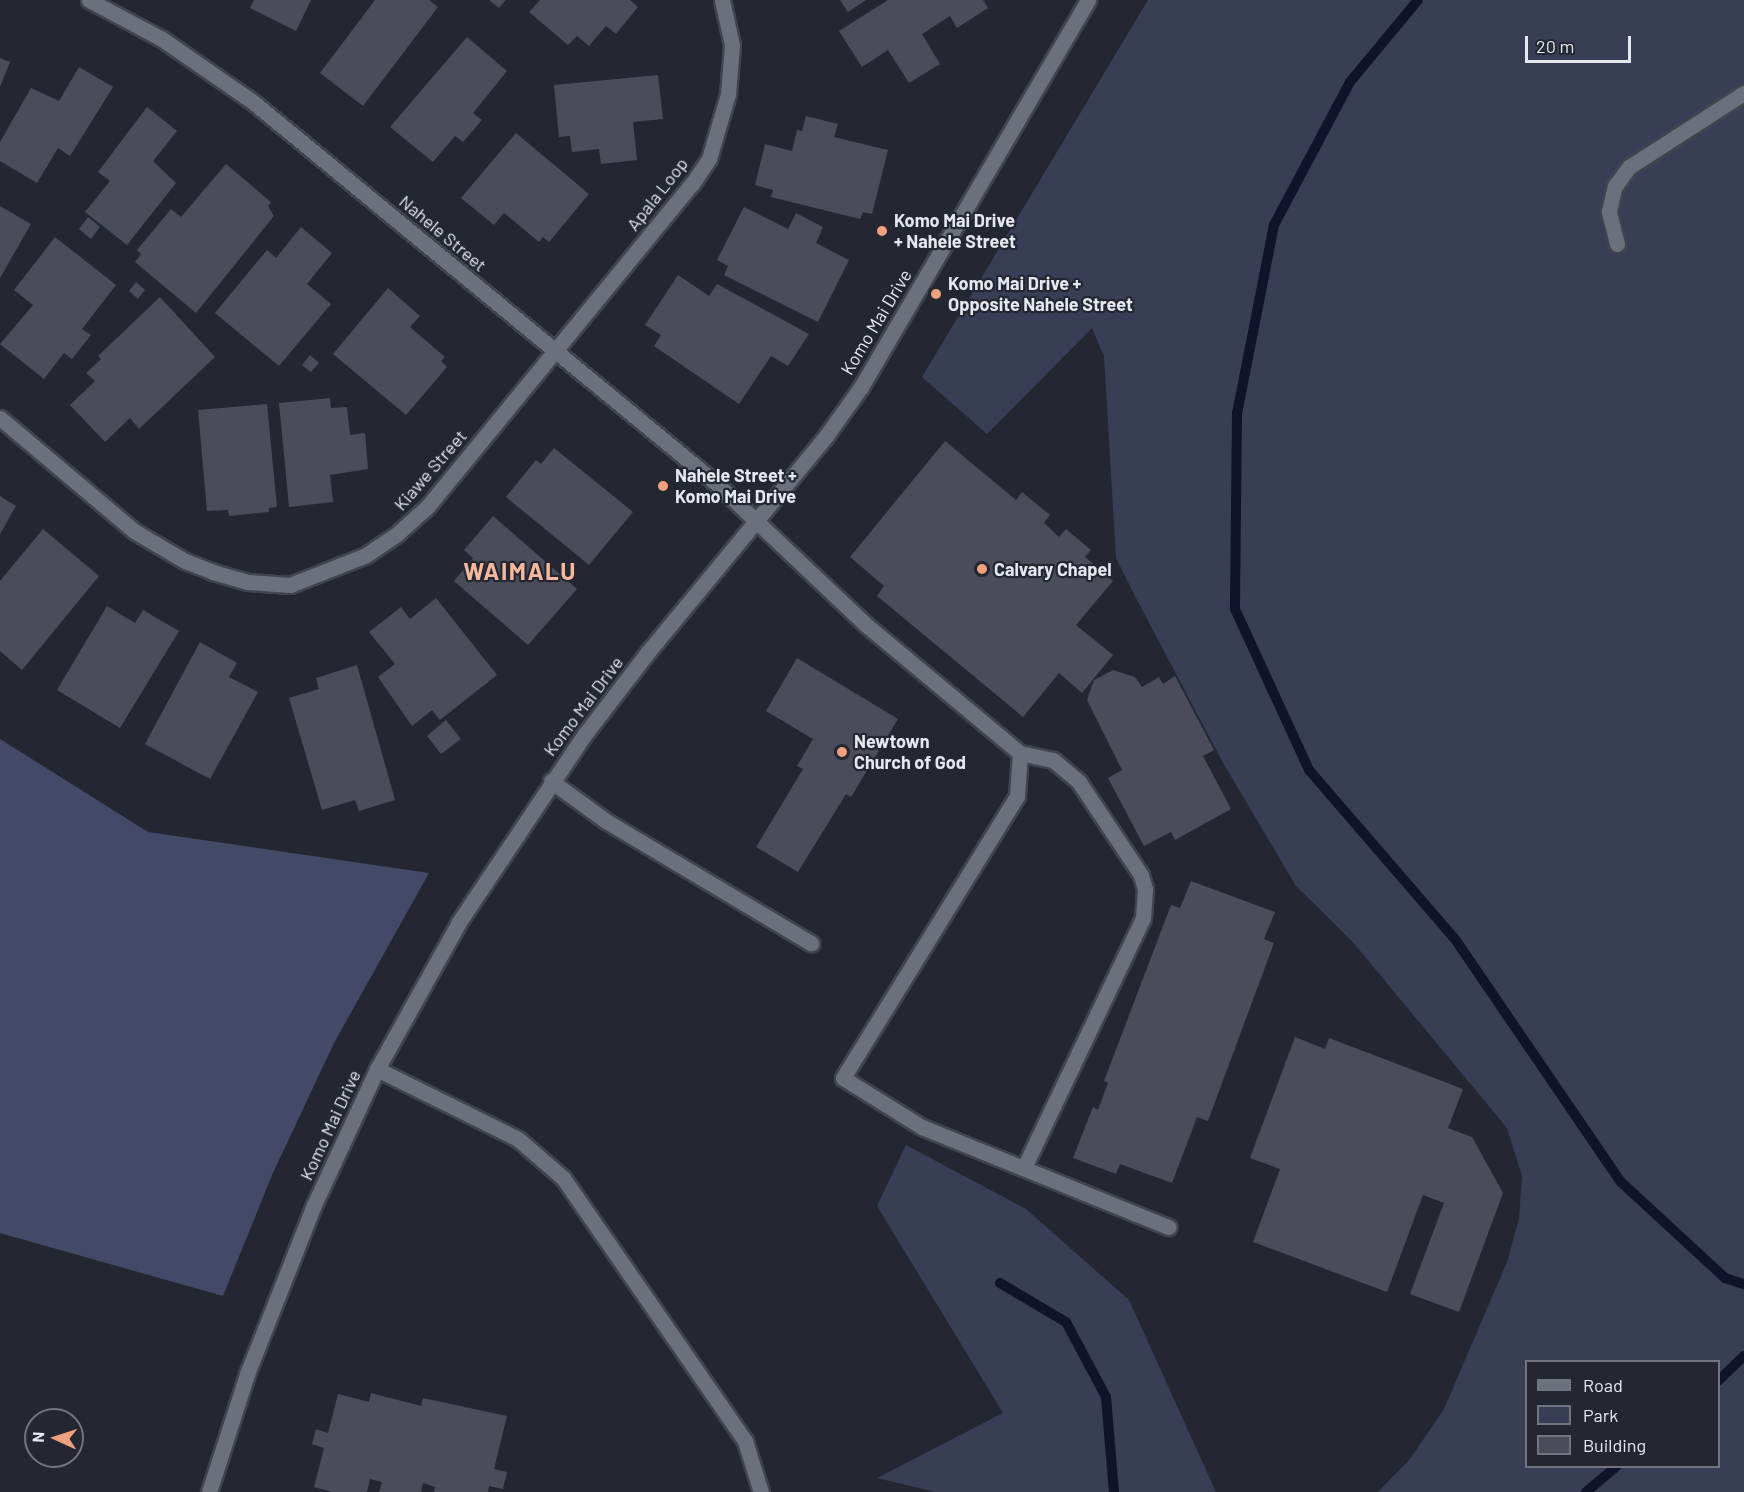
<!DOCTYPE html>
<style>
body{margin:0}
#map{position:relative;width:1744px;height:1492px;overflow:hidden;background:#242732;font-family:Barlow,sans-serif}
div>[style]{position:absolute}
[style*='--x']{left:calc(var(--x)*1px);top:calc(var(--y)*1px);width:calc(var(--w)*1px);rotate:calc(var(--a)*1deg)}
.green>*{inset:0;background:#383e56}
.forest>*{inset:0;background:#434a68}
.stream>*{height:10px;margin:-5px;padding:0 5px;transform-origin:5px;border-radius:5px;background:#0f132c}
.building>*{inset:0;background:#4a4d59}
.roads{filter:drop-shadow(2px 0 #42444d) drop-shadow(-2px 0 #42444d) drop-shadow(0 2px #42444d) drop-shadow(0 -2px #42444d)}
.minor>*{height:15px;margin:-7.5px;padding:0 7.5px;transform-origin:7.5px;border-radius:7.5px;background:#6c707c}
.dots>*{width:16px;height:16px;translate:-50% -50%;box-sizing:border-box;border:3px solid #242732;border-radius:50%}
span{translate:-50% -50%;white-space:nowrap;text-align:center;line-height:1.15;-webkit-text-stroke:4.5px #242732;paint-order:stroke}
.street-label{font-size:18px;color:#e6e8ef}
.poi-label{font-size:18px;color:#e6e8ef;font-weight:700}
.left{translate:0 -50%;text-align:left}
.district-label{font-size:24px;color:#f5b89e;font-weight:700;letter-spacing:1.5px}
.legend{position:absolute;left:1525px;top:1360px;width:195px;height:108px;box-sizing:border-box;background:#242732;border:2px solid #72747e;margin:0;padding:8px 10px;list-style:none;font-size:18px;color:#e6e8ef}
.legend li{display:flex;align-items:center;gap:12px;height:30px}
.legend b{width:30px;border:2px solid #72747e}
.north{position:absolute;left:24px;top:1408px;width:60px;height:60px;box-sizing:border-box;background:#242732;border:2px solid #72747e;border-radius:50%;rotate:273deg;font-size:16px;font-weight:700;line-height:24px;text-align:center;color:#e6e8ef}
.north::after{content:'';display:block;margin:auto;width:21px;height:27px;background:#f1a17d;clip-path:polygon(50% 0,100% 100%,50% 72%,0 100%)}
.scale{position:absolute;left:1525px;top:36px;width:106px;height:27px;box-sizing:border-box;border:3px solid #e6e8ef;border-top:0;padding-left:8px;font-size:18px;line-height:21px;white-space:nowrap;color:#e6e8ef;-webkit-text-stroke:4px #242732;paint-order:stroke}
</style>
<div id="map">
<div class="green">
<i style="clip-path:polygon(evenodd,1148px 0,1744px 0,1744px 1492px,1378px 1492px,1410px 1459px,1444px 1409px,1507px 1262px,1519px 1219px,1522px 1176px,1507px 1128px,1352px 941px,1296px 886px,1222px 761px,1136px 598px,1116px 558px,1104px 356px,1092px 328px,987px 434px,922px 377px,1148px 0,1526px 1362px,1718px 1362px,1718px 1466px,1526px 1466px,1526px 1362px)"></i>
<i style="clip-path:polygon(906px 1145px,1026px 1209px,1129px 1300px,1216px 1492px,935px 1492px,877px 1478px,1003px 1413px,877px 1206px)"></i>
</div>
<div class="forest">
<i style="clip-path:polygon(0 739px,148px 832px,429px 873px,334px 1043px,272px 1175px,223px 1296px,0 1233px)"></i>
</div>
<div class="stream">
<i style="--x:1418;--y:0;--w:107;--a:129.7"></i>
<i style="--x:1350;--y:82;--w:162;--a:118"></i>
<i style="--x:1274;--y:225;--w:192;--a:101.1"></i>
<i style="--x:1237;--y:413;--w:196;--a:90.6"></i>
<i style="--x:1235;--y:609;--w:177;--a:65.3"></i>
<i style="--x:1309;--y:770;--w:223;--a:49.2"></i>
<i style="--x:1455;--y:939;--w:294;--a:55.7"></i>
<i style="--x:1621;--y:1182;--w:142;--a:42.7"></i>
<i style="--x:1725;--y:1278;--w:20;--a:18"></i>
<i style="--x:1000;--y:1283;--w:77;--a:30.6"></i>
<i style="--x:1066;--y:1322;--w:85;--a:61.9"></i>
<i style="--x:1106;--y:1397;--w:95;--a:85.2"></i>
<i style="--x:1718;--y:1381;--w:36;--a:-44"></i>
<i style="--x:1586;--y:1492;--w:40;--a:-40"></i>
</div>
<div class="building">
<i style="clip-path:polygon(254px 0,311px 0,296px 31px,250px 8px)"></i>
<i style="clip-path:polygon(375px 0,429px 0,438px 7px,363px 106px,320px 73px)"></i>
<i style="clip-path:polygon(489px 0,506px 0,499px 8px)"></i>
<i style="clip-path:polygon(540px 0,630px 0,638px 7px,616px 34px,606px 26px,589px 46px,577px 36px,568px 45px,529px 12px)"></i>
<i style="clip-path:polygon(840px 0,866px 0,848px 12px)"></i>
<i style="clip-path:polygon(888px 0,983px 0,988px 8px,957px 28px,950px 16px,922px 34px,940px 64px,909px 83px,888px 50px,862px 67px,839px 31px)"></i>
<i style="clip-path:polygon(467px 37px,507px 71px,473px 113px,482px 120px,463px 142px,455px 136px,433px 162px,390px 127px)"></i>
<i style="clip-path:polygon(0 58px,10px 62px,0 87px)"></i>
<i style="clip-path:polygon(79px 67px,113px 87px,70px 156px,58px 148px,37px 183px,0 161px,0 142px,31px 88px,59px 101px)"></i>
<i style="clip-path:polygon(658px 75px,663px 119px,633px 122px,637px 160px,601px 164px,599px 149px,572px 152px,570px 136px,559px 137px,554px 85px)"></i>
<i style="clip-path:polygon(147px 107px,177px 131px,153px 161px,176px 183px,127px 245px,85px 212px,110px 181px,98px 172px)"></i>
<i style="clip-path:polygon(806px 116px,838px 124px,834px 137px,888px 150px,872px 214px,863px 212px,860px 219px,771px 197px,773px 190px,755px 185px,765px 144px,792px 151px,797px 130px,802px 131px)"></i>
<i style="clip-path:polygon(516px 133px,589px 194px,549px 242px,543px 237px,539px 242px,504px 213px,494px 225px,461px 198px)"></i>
<i style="clip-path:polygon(226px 164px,271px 202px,268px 206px,274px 216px,196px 313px,135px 262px,141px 254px,137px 250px,171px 209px,181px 217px)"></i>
<i style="clip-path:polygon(0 206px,31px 224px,0 278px)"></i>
<i style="clip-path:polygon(744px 207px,788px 229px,796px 213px,823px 227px,816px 243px,849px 260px,818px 322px,724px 275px,728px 266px,717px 260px)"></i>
<i style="clip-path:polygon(88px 217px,100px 227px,91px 239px,79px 229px)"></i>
<i style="clip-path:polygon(301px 227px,332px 253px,307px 284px,331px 304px,279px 366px,215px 313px,267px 250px,276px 258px)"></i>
<i style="clip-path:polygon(55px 237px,116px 285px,82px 329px,91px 335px,72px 359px,64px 353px,44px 379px,0 344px,33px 305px,14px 290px)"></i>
<i style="clip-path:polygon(678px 275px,709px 296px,717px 284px,809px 334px,788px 366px,771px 356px,739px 404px,654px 346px,661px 335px,645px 325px)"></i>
<i style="clip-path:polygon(136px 282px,145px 290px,138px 299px,129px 291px)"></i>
<i style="clip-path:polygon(388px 288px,420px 316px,410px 327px,445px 357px,441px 361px,447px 367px,406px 415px,333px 354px)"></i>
<i style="clip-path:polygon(160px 297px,215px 357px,139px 429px,130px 418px,105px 442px,70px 405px,95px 381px,86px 373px,101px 359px,98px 356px)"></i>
<i style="clip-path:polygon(310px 355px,319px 363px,311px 372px,302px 365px)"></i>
<i style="clip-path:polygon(330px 398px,331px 408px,347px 407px,350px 435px,365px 433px,368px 469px,330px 475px,333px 502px,289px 507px,279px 403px)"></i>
<i style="clip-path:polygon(267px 404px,277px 507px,269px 508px,269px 512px,229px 516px,228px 510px,207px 511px,198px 410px)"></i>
<i style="clip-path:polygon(945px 441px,1016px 500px,1022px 492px,1050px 515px,1044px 523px,1059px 537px,1066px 529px,1091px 550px,1085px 557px,1113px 581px,1076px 625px,1113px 655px,1082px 693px,1059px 673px,1023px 717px,877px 596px,884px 586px,850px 557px)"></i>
<i style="clip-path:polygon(554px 448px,633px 512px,589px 565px,506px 497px,536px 460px,541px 464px)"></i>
<i style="clip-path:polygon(0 496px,16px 506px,0 534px)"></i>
<i style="clip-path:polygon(493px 516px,577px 589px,528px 645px,454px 581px,473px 558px,464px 550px)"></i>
<i style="clip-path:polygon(43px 529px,99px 576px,22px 670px,0 651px,0 581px)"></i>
<i style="clip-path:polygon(436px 598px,497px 675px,440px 720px,432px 710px,412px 726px,378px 677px,395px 664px,369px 632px,401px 607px,410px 619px)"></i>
<i style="clip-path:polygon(107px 606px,135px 623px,143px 610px,179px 631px,120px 728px,57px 690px)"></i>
<i style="clip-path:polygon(200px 642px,237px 663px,229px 677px,258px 692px,210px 779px,145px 744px)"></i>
<i style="clip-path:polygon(797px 658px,898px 719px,851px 797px,846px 794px,798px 872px,756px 847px,803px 769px,797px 766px,813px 739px,766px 711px)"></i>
<i style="clip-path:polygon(357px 665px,395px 800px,359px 811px,355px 800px,322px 810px,289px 698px,319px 689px,316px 678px)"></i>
<i style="clip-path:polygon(1113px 670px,1135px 677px,1142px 687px,1159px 677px,1163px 684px,1175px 676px,1214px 750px,1203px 756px,1231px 809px,1175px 840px,1171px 832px,1144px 846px,1108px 778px,1122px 770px,1087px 700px,1094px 680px)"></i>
<i style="clip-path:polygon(446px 720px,461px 739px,441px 754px,427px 736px)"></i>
<i style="clip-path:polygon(1191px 881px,1275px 912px,1264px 939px,1274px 943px,1208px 1121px,1197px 1117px,1172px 1183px,1120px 1164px,1116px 1174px,1073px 1158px,1093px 1107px,1098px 1110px,1108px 1083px,1104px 1081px,1171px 905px,1180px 908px)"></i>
<i style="clip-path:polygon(1295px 1037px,1325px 1049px,1329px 1038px,1463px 1089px,1448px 1128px,1472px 1137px,1503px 1193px,1459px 1312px,1410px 1294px,1444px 1203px,1423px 1195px,1387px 1292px,1253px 1242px,1280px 1169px,1250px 1158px)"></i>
<i style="clip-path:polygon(371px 1393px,421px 1406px,423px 1398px,507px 1416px,494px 1469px,507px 1472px,503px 1489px,489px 1486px,488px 1492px,434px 1492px,435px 1487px,423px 1483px,421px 1492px,379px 1492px,382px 1482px,370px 1479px,367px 1492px,332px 1492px,314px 1487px,324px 1448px,312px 1444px,316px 1429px,328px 1433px,338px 1394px,369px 1402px)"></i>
</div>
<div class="roads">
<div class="minor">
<i style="--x:89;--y:0;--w:83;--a:28.1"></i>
<i style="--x:162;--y:39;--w:111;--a:34.7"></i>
<i style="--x:253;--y:102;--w:601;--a:39.46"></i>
<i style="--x:717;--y:484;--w:204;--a:43.4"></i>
<i style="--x:865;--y:624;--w:202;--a:39.8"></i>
<i style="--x:1020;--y:753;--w:34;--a:12"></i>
<i style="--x:1053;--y:760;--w:34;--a:40"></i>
<i style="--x:1079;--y:782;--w:112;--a:56.3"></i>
<i style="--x:1141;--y:875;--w:15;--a:74"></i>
<i style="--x:1145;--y:889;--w:29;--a:94"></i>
<i style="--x:1143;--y:918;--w:277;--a:115.5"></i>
<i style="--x:1617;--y:244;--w:34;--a:-104"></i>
<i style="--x:1609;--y:211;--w:26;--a:-77"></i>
<i style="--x:1615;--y:186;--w:24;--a:-54"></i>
<i style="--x:1629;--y:167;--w:137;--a:-32.8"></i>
<i style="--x:0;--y:418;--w:175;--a:40.1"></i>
<i style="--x:134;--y:531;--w:59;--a:30.5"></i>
<i style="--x:185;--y:561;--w:30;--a:21"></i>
<i style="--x:213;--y:572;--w:36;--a:16"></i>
<i style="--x:248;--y:582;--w:42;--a:4.1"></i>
<i style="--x:290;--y:585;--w:82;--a:-21.5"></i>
<i style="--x:366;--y:555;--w:37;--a:-34"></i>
<i style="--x:397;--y:534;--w:42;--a:-42.1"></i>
<i style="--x:428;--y:506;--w:416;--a:-50.7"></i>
<i style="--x:692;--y:184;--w:30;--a:-56"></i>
<i style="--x:709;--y:159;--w:68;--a:-73.7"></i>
<i style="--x:728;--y:94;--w:49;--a:-85.3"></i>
<i style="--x:732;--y:45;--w:46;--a:-102.5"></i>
<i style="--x:1020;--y:753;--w:43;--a:94"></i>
<i style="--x:1017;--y:796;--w:331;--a:121.7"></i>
<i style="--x:843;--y:1078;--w:93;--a:31.8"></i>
<i style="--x:922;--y:1127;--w:266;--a:22.1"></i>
<i style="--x:551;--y:781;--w:68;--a:36"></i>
<i style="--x:606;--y:821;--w:239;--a:30.8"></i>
<i style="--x:377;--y:1069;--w:157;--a:26.4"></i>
<i style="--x:518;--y:1139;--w:60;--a:40.9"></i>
<i style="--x:563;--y:1178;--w:320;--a:55.3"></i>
<i style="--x:745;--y:1441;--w:53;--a:72.6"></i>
<i style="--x:209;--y:1492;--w:124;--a:-72.1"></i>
<i style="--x:247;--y:1374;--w:180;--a:-68.4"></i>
<i style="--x:313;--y:1207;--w:152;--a:-65.1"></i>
<i style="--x:377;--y:1069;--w:168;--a:-60.8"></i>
<i style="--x:459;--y:922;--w:226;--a:-56.2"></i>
<i style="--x:585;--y:734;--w:103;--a:-52.5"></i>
<i style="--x:648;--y:652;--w:280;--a:-50.5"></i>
<i style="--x:826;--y:436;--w:60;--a:-54.5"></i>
<i style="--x:861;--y:387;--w:449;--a:-59.6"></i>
</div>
</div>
<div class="dots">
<i style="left:882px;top:231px;background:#f1a17d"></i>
<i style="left:936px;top:294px;background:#f1a17d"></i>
<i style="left:663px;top:486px;background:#f1a17d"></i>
<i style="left:982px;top:569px;background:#f1a17d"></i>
<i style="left:842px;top:752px;background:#f1a17d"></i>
</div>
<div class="street-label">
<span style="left:657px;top:194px;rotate:-52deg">Apala Loop</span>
<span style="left:443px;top:233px;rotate:40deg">Nahele Street</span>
<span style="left:876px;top:322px;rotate:-59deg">Komo Mai Drive</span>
<span style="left:430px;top:470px;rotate:-49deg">Kiawe Street</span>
<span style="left:583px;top:706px;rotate:-53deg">Komo Mai Drive</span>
<span style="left:330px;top:1125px;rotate:-65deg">Komo Mai Drive</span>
</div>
<div class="poi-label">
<span class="left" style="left:894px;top:231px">Komo Mai Drive<br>+ Nahele Street</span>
<span class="left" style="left:948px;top:294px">Komo Mai Drive +<br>Opposite Nahele Street</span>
<span class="left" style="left:675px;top:486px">Nahele Street +<br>Komo Mai Drive</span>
<span class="left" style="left:994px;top:569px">Calvary Chapel</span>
<span class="left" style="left:854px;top:752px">Newtown<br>Church of God</span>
</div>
<div class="district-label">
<span style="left:520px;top:571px">WAIMALU</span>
</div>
<ul class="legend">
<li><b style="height:8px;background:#6c707c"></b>Road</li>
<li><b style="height:16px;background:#383e56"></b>Park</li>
<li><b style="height:16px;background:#4a4d59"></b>Building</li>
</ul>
<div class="north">N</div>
<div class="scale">20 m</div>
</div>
